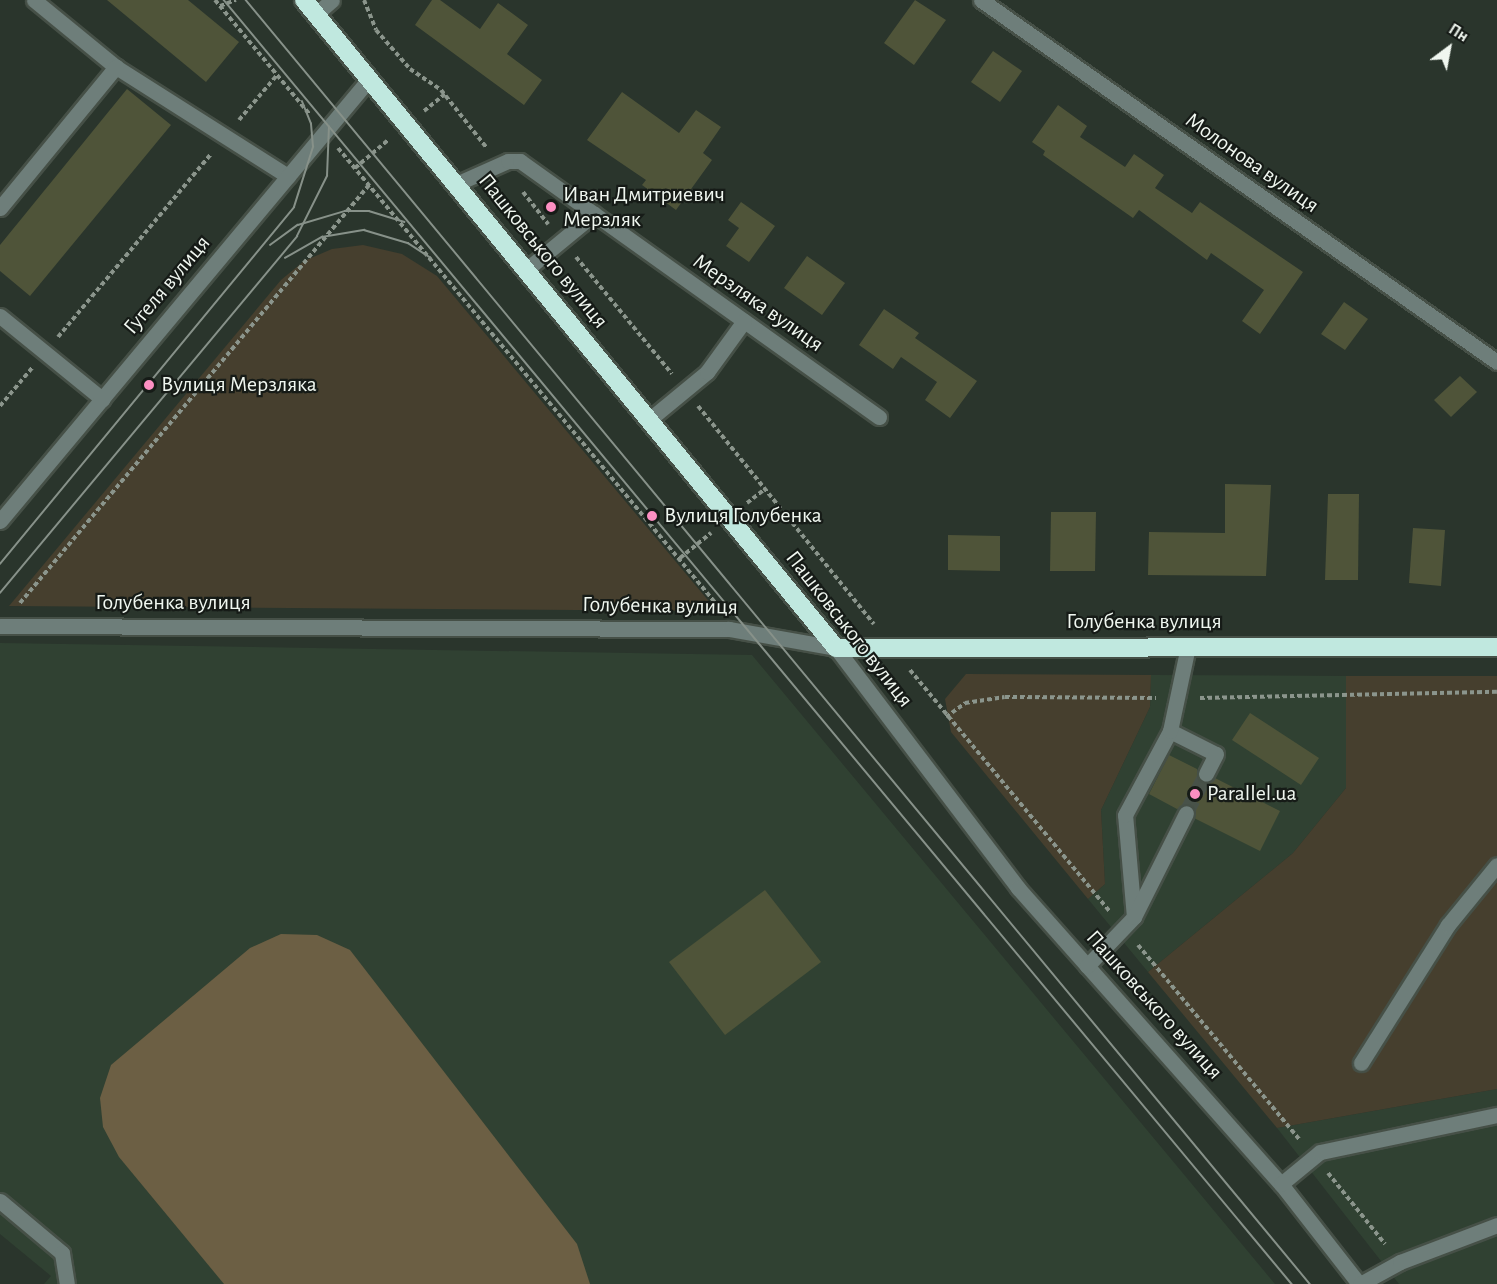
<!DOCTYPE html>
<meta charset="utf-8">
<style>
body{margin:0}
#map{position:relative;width:1497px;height:1284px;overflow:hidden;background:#2a352c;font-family:"Alegreya Sans",sans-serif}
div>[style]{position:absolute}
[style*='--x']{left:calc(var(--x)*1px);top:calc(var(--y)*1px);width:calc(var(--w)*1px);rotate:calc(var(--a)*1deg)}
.built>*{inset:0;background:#304132}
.green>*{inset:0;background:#463f2e}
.forest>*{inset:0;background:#6c5f44}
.building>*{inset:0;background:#4f5439}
.minor-tunnel>*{height:15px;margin-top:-7.5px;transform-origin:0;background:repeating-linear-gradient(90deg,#485249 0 15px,transparent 0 23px)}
.path>*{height:4px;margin-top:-2px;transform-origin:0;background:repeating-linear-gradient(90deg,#8b958c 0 4.5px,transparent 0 7.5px)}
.roads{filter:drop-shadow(2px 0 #465047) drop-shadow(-2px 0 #465047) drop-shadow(0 2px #465047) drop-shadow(0 -2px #465047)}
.minor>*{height:15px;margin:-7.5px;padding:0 7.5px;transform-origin:7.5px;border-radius:7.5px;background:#6e7e7a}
.highway>*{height:18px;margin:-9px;padding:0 9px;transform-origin:9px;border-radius:9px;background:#c0e8df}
.tram>*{height:1.5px;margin:-0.75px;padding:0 0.75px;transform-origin:0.75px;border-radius:0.75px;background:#879189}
.dots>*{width:16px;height:16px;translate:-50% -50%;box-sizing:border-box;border:3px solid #161b17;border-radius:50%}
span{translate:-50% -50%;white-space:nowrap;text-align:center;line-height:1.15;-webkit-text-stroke:4.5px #161b17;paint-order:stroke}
.street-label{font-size:22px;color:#f0f7f0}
.poi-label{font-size:22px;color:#f0f7f0}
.left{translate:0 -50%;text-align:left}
.north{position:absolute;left:1419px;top:18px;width:60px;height:60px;-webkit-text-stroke:4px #161b17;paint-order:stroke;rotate:32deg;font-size:16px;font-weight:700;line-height:24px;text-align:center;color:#f0f7f0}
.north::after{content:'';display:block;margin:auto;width:21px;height:27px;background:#f0f7f0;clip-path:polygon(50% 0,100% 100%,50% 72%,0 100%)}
</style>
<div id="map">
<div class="built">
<i style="clip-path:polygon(0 643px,752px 655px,1275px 1284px,44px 1284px,51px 1276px,0 1234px)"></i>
<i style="clip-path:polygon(1151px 675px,1346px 676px,1346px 788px,1293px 853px,1148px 972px,1088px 899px,1105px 884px,1101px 810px,1150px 707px)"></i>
<i style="clip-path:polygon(1497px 1089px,1497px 1284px,1399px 1284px,1277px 1128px)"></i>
</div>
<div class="green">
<i style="clip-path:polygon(363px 245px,402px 254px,437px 276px,717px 611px,9px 606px,281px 280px,304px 261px,332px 249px)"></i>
<i style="clip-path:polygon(966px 674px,1151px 675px,1150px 707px,1101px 810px,1105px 884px,1088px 899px,951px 732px,945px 699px)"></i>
<i style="clip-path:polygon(1346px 676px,1497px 676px,1497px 1089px,1277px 1128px,1148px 972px,1293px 853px,1346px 788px)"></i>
</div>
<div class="forest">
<i style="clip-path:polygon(281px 934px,317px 935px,350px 950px,577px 1244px,590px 1284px,224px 1284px,119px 1157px,103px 1127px,100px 1098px,111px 1065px,250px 948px)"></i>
</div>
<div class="building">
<i style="clip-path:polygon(107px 0,188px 0,239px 42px,206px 82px)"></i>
<i style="clip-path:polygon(432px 0,440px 0,480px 29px,498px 3px,528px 25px,507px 54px,542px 80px,524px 105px,415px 25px)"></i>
<i style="clip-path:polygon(915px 0,946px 20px,914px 65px,884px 43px)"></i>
<i style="clip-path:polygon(993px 51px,1022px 71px,1000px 102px,971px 82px)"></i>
<i style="clip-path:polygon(127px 89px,171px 125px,30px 296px,0 271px,0 245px)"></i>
<i style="clip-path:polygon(622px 92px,679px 133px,696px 110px,721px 127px,703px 153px,712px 160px,676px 210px,642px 185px,646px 180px,587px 140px)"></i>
<i style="clip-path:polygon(1058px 105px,1087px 126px,1080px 137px,1125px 167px,1134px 154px,1164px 175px,1155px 188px,1192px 213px,1200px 202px,1303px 272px,1260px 334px,1242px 321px,1264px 290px,1211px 253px,1207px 260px,1139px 210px,1133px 218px,1043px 155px,1045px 151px,1032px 142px)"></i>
<i style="clip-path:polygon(741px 202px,775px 226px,749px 262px,726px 246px,739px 228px,728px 220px)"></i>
<i style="clip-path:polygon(807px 256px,845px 283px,822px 315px,784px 288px)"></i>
<i style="clip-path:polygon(1344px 302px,1368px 319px,1345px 350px,1321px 334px)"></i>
<i style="clip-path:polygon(884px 309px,919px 333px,915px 338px,977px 381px,950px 418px,925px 400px,937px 382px,901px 357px,893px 369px,859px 345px)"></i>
<i style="clip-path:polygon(1460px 376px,1477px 392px,1451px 417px,1434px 400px)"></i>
<i style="clip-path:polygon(1225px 484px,1271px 485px,1266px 576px,1148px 575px,1149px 532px,1225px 533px)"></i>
<i style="clip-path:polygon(1328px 494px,1359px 494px,1358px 580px,1325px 580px)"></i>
<i style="clip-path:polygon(1051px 512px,1096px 512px,1095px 571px,1050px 571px)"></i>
<i style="clip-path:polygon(1413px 528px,1445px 530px,1441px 586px,1409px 583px)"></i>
<i style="clip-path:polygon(948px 535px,1000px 536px,1000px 571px,948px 570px)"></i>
<i style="clip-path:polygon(1250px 713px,1319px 758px,1301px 785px,1232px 740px)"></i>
<i style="clip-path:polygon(1169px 755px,1197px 769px,1202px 783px,1215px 778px,1280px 811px,1260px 851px,1194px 818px,1191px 805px,1177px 809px,1149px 794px)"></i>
<i style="clip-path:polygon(765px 890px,821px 962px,725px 1035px,669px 962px)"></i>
</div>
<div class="minor-tunnel">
<i style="--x:1186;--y:813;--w:44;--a:-62.9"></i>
</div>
<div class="path">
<i style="--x:215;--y:0;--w:149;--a:50.4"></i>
<i style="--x:364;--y:0;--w:32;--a:68"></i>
<i style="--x:376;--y:30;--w:52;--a:48.9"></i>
<i style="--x:410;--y:69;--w:37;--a:34"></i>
<i style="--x:441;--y:90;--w:73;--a:51.7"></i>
<i style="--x:220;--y:6;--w:17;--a:-21"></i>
<i style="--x:424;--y:111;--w:27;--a:-39"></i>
<i style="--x:239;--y:120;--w:59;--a:-49.8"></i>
<i style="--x:338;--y:148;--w:595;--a:50.32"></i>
<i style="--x:355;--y:168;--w:43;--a:-40.3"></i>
<i style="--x:523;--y:192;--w:41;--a:52"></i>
<i style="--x:576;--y:257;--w:151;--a:50.6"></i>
<i style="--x:58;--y:337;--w:239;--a:-50.1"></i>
<i style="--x:0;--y:406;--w:50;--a:-49.9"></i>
<i style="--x:698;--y:406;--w:280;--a:51.1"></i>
<i style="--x:747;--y:503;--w:23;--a:-38"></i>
<i style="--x:680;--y:558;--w:40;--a:-39"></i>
<i style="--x:20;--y:603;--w:545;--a:-50.14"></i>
<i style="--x:910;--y:670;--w:314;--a:50.4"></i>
<i style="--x:1200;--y:698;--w:297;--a:-1.2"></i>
<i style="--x:946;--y:717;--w:24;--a:-36"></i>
<i style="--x:965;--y:703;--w:40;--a:-8.5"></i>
<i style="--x:1005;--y:697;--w:151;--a:0.4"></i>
<i style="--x:1138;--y:945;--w:254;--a:50.3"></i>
<i style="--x:1328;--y:1173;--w:91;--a:51.2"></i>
</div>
<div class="roads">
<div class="minor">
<i style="--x:34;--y:0;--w:106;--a:39.3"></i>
<i style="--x:116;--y:67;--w:204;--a:32.4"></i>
<i style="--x:981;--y:0;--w:630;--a:35.05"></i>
<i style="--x:316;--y:14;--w:21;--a:-41"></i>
<i style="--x:456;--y:184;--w:57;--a:-23.9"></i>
<i style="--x:508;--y:161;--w:12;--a:0"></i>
<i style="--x:520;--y:161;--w:441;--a:35.5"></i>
<i style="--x:0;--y:208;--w:183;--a:-50.6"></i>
<i style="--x:527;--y:269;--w:87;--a:-39.4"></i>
<i style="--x:0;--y:316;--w:132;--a:39.1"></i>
<i style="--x:650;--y:419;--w:74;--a:-39.5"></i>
<i style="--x:707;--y:372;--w:63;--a:-54"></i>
<i style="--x:0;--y:521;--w:577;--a:-50.13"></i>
<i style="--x:0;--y:626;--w:729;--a:0.24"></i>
<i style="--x:729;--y:629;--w:109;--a:10.1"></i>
<i style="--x:836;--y:648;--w:301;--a:52.8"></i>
<i style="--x:1018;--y:888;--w:396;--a:48.4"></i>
<i style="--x:1281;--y:1184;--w:127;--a:52"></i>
<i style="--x:1170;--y:731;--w:51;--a:26.6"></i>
<i style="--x:1216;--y:754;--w:22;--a:117"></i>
<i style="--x:1134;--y:917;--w:102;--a:-95"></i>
<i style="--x:1125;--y:815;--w:95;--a:-61.8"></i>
<i style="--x:1170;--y:731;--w:87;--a:-78"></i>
<i style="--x:1087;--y:966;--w:68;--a:-46.2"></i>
<i style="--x:1134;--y:917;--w:116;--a:-63.4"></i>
<i style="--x:1361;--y:1063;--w:163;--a:-57.8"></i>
<i style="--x:1448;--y:925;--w:77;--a:-50.8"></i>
<i style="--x:1281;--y:1184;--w:50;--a:-39.4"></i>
<i style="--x:1320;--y:1152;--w:181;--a:-11.8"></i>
<i style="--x:0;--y:1201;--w:81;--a:40"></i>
<i style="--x:62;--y:1253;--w:31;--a:81"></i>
<i style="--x:1360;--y:1284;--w:46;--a:-28.8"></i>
<i style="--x:1400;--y:1262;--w:104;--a:-20.9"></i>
</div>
<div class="highway">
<i style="--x:304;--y:0;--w:838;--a:50.61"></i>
<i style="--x:836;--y:648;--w:661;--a:-0.09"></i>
</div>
</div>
<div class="tram">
<i style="--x:224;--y:0;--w:1670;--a:50.25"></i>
<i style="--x:246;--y:0;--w:1668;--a:50.35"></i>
<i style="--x:270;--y:245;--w:34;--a:-36"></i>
<i style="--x:298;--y:225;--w:49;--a:-16.6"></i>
<i style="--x:345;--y:211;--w:24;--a:0"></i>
<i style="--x:369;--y:211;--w:37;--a:17"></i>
<i style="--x:285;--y:258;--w:43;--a:-29.6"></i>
<i style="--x:322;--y:237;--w:43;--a:-9.5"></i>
<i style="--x:364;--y:230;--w:46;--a:16.5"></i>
<i style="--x:408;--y:243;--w:27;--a:33"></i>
<i style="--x:0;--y:564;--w:462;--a:-50.5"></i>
<i style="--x:294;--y:207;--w:63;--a:-72.4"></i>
<i style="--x:313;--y:147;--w:23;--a:-95"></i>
<i style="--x:311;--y:124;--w:24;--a:-112"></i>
<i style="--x:0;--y:593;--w:464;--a:-50.2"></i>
<i style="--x:297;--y:236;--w:67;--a:-63.4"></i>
<i style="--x:327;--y:176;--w:49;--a:-87.7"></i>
</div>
<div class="dots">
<i style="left:551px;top:207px;background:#fc8fc2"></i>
<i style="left:149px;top:385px;background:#fc8fc2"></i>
<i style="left:652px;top:516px;background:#fc8fc2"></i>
<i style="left:1195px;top:794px;background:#fc8fc2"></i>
</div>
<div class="street-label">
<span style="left:1252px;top:163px;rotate:35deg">Молонова вулиця</span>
<span style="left:543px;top:251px;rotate:51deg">Пашковського вулиця</span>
<span style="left:167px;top:285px;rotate:-50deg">Гугеля вулиця</span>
<span style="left:758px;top:303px;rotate:35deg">Мерзляка вулиця</span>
<span style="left:173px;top:603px">Голубенка вулиця</span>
<span style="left:660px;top:606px;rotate:1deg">Голубенка вулиця</span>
<span style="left:1144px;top:622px">Голубенка вулиця</span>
<span style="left:849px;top:629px;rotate:52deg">Пашковського вулиця</span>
<span style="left:1154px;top:1005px;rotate:48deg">Пашковського вулиця</span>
</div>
<div class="poi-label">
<span class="left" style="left:563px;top:207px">Иван Дмитриевич<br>Мерзляк</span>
<span class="left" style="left:161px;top:385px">Вулиця Мерзляка</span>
<span class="left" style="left:664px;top:516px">Вулиця Голубенка</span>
<span class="left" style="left:1207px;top:794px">Parallel.ua</span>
</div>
<div class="north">Пн</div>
</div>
